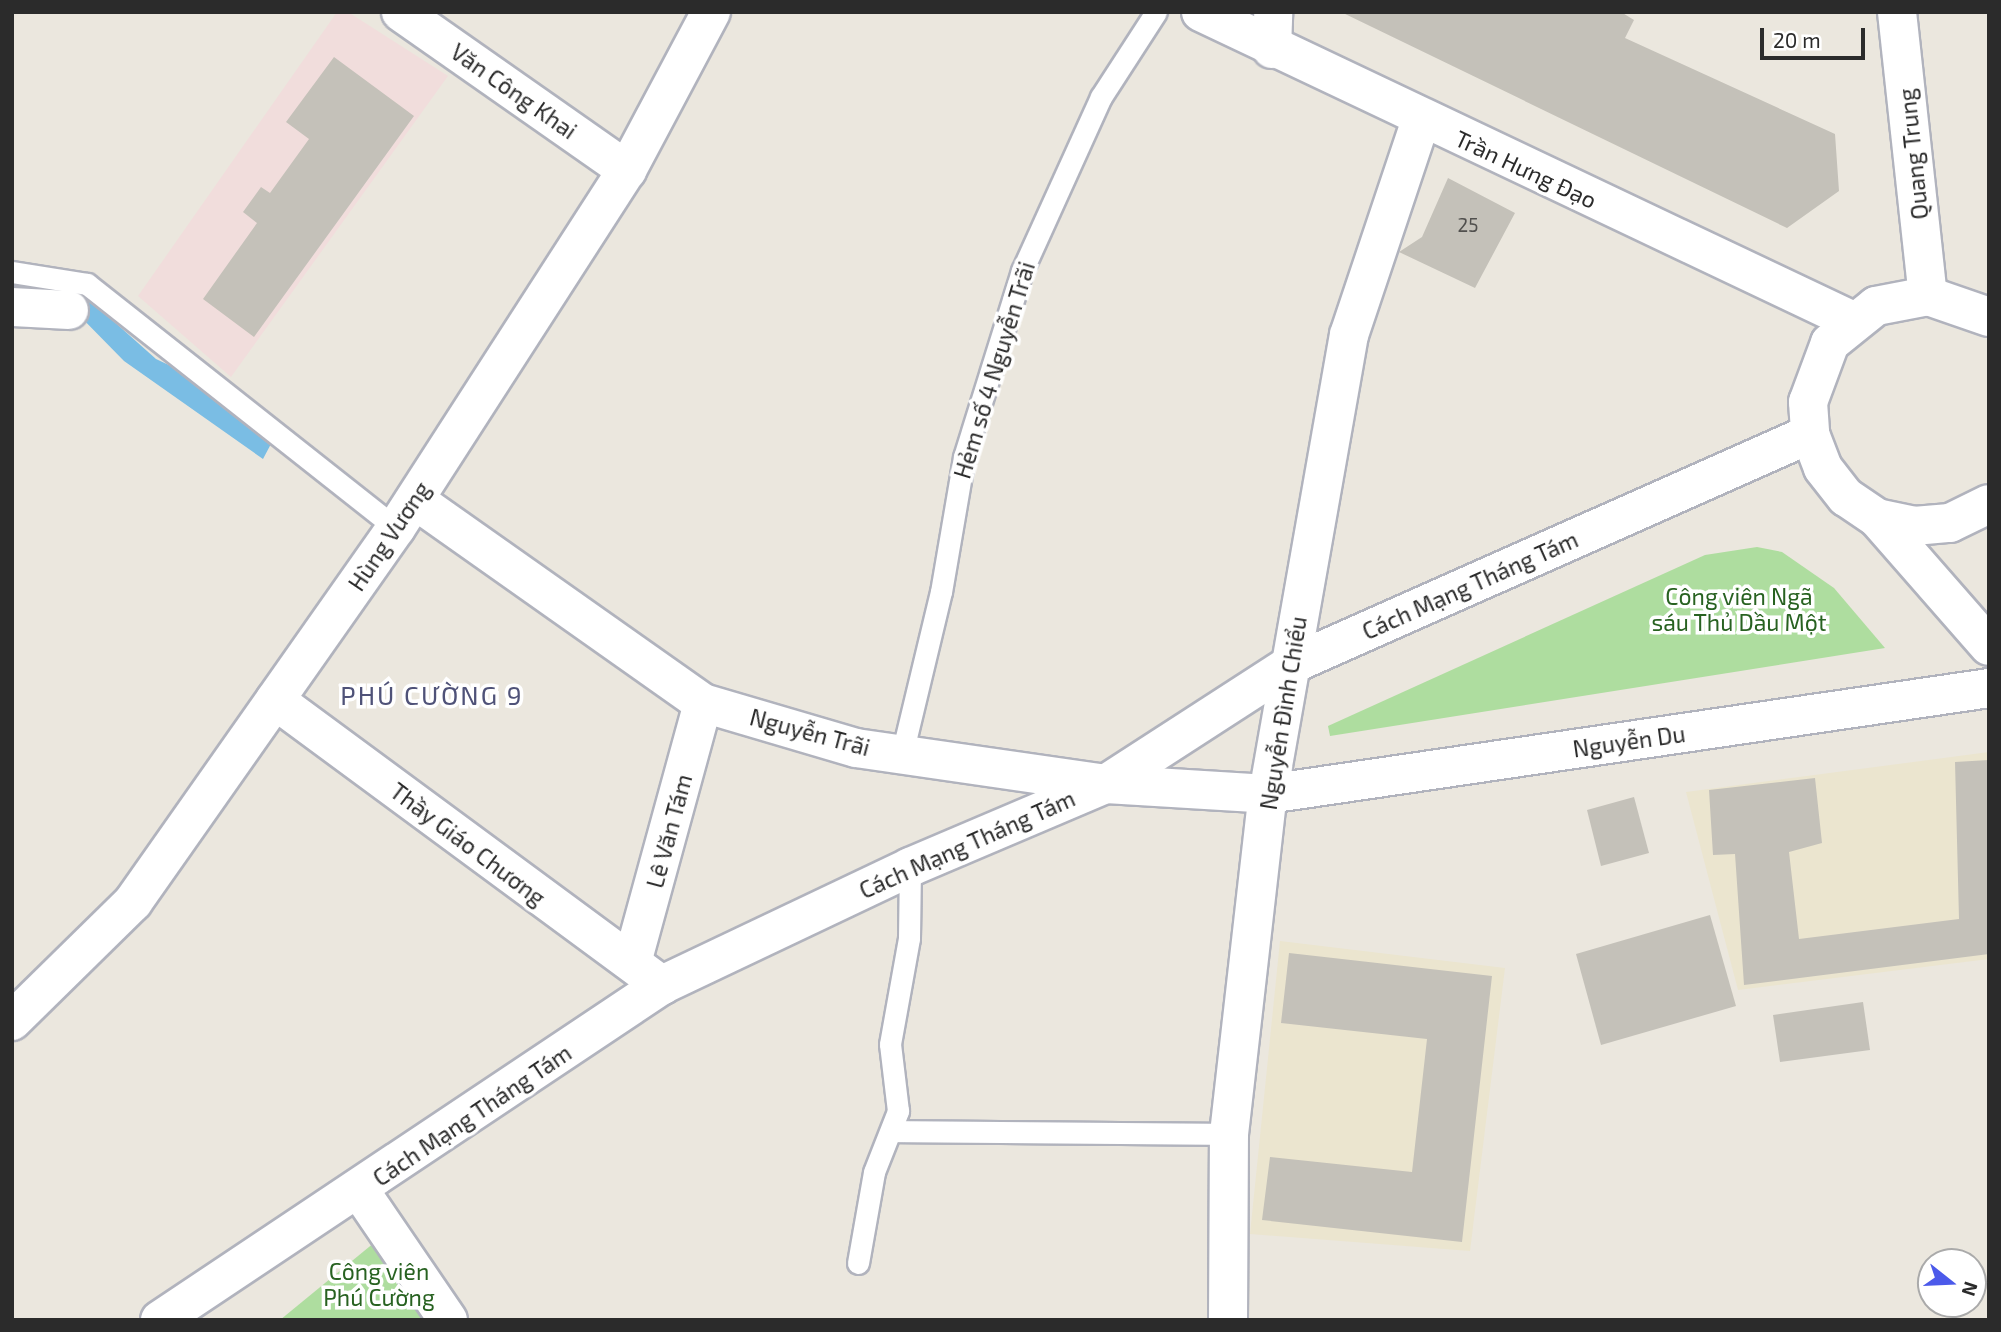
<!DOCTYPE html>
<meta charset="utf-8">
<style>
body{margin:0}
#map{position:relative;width:2001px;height:1332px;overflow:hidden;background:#ebe7de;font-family:"Exo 2",sans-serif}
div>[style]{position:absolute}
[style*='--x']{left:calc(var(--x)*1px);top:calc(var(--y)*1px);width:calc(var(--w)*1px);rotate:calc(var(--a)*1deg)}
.education>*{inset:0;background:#ebe5cf}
.medical>*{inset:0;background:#f1dddc}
.green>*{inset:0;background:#aedd9f}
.water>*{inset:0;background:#7abde4}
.building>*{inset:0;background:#c4c1b9}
.roads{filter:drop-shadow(2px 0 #b1b3bd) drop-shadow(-2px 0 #b1b3bd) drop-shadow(0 2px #b1b3bd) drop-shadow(0 -2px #b1b3bd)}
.lane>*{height:21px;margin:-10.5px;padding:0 10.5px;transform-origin:10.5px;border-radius:10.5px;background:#fff}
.street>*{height:38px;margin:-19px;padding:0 19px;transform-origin:19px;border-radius:19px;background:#fff}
.secondary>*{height:38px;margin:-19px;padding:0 19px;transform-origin:19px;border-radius:19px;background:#fff}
span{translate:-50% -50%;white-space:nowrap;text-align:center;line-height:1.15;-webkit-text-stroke:7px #fff;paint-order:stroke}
.number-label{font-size:19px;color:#51504e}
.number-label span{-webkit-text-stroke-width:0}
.street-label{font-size:23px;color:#2b2b2b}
.park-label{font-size:23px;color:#286221}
.quarter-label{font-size:26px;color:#4f5278;letter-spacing:2px}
.frame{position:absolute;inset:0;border:14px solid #2b2b2b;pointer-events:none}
.north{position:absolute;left:1917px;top:1248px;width:70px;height:70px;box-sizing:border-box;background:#fff;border:2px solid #aaa;border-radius:50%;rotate:108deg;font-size:19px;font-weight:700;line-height:28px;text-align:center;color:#2b2b2b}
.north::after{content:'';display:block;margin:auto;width:24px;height:32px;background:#4c5aea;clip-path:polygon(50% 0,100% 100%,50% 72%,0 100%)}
.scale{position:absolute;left:1760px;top:28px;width:105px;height:32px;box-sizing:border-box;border:4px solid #2b2b2b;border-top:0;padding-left:9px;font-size:21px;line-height:24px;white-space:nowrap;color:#2b2b2b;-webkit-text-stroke:5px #fff;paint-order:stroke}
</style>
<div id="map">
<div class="education">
<i style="clip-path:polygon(1989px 752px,1989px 959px,1738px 990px,1686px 792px)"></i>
<i style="clip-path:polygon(1280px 941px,1505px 968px,1470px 1251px,1250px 1234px)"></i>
</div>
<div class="medical">
<i style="clip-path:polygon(337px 12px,348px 12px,448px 76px,231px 377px,138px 296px)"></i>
</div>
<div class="green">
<i style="clip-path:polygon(1757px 547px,1782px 552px,1834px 588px,1885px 648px,1330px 736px,1328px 726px,1705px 555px)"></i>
<i style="clip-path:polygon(386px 1233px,446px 1320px,280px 1320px)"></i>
</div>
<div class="water">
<i style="clip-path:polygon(12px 284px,58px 289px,92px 302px,156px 359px,188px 374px,272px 442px,263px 459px,124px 361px,72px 308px,12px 303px)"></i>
</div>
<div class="building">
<i style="clip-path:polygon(1341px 12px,1621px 12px,1634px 20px,1625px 38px,1835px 134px,1839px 191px,1787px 228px)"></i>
<i style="clip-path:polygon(334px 57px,414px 116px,254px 337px,203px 299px,257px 223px,243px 212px,261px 187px,270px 193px,309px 139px,286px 122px)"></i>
<i style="clip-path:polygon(1448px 178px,1515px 213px,1475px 288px,1399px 252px,1422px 237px)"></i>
<i style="clip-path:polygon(1989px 760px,1989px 954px,1744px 985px,1735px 854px,1713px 855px,1709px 790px,1815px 778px,1822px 843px,1789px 852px,1799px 939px,1959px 919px,1955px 762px)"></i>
<i style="clip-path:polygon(1634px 797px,1649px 853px,1601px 866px,1587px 810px)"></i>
<i style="clip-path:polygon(1710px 915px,1736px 1006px,1601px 1045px,1576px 954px)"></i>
<i style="clip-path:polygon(1289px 953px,1492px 976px,1462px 1242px,1262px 1220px,1270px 1157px,1412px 1172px,1427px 1039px,1281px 1023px)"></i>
<i style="clip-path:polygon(1863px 1002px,1870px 1050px,1780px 1062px,1773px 1015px)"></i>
</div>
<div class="roads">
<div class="lane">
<i style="--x:12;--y:272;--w:76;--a:9.1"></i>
<i style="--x:87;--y:284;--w:394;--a:38.3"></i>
<i style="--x:902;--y:754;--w:167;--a:-76.5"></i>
<i style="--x:941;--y:592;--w:137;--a:-80.3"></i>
<i style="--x:964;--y:457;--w:195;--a:-72.7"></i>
<i style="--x:1022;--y:271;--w:191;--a:-65.6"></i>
<i style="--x:1101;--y:97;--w:101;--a:-57.1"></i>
<i style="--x:891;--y:1131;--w:338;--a:0.5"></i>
<i style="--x:858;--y:1263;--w:92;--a:-80"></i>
<i style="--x:874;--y:1172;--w:66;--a:-68.5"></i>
<i style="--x:898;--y:1111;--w:67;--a:-96.8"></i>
<i style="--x:890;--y:1044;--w:108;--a:-79.8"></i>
<i style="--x:909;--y:938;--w:71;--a:-89.2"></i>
</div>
<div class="street">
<i style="--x:401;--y:12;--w:276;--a:35"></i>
<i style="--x:1897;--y:12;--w:286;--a:83.8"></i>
<i style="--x:1272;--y:49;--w:37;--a:-88"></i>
<i style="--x:12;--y:307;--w:57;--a:3"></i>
<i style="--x:415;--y:500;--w:352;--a:35.2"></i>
<i style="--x:703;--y:703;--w:159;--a:16.4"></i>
<i style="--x:856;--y:748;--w:253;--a:8.2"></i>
<i style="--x:1106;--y:784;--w:162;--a:3.5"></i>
<i style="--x:1268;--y:794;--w:729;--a:-8.36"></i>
<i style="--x:275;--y:700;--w:481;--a:36.4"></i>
<i style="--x:633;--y:959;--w:265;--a:-74.7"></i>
<i style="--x:12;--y:1021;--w:170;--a:-44.5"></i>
<i style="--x:133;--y:902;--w:457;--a:-54.9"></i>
<i style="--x:396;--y:528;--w:426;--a:-57.2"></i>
<i style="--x:627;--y:170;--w:179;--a:-62"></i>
<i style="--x:360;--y:1191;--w:156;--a:55.7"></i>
<i style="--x:1228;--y:1320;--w:186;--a:-89.7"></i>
<i style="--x:1229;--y:1134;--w:342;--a:-83.5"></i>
<i style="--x:1268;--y:794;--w:466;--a:-80"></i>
<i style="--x:1349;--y:335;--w:227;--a:-71.5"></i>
</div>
<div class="secondary">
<i style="--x:1201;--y:12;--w:722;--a:25.36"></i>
<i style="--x:1989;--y:317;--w:65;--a:-161"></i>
<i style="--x:1928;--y:296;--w:53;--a:169.1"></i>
<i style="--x:1876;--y:306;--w:59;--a:141.2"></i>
<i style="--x:1830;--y:343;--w:63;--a:110.4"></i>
<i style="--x:1808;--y:402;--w:32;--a:86"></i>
<i style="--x:1810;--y:434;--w:36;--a:69"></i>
<i style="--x:1823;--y:468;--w:37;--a:52"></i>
<i style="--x:1846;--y:497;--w:37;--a:34"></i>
<i style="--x:1877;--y:518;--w:38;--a:12"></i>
<i style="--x:1914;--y:526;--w:36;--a:-5"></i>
<i style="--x:1950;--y:523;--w:43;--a:-26"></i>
<i style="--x:1877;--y:518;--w:170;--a:48.8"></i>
<i style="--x:160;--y:1320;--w:604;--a:-33.72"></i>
<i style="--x:662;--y:985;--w:275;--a:-25.4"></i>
<i style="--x:910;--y:867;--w:213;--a:-23"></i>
<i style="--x:1106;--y:784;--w:219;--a:-32.9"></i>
<i style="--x:1290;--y:665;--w:569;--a:-23.95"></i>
</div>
</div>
<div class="number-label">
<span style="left:1468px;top:225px">25</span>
</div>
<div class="street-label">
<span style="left:514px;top:91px;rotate:35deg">Văn Công Khai</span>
<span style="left:1913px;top:154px;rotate:-96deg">Quang Trung</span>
<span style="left:1526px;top:169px;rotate:25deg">Trần Hưng Đạo</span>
<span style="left:994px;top:370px;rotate:-73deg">Hẻm số 4 Nguyễn Trãi</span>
<span style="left:389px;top:536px;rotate:-56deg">Hùng Vương</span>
<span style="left:1470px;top:585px;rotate:-24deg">Cách Mạng Tháng Tám</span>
<span style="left:1283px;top:713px;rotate:-81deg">Nguyễn Đình Chiểu</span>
<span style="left:810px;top:732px;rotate:15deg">Nguyễn Trãi</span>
<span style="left:1629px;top:741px;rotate:-8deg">Nguyễn Du</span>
<span style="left:669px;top:831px;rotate:-75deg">Lê Văn Tám</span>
<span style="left:468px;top:844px;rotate:37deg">Thầy Giáo Chương</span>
<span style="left:967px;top:844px;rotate:-24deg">Cách Mạng Tháng Tám</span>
<span style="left:472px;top:1115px;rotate:-34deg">Cách Mạng Tháng Tám</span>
</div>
<div class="park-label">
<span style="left:1739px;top:609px">Công viên Ngã<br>sáu Thủ Dầu Một</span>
<span style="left:379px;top:1284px">Công viên<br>Phú Cường</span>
</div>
<div class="quarter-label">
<span style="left:432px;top:695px">PHÚ CƯỜNG 9</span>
</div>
<div class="frame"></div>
<div class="north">N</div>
<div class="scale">20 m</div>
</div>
